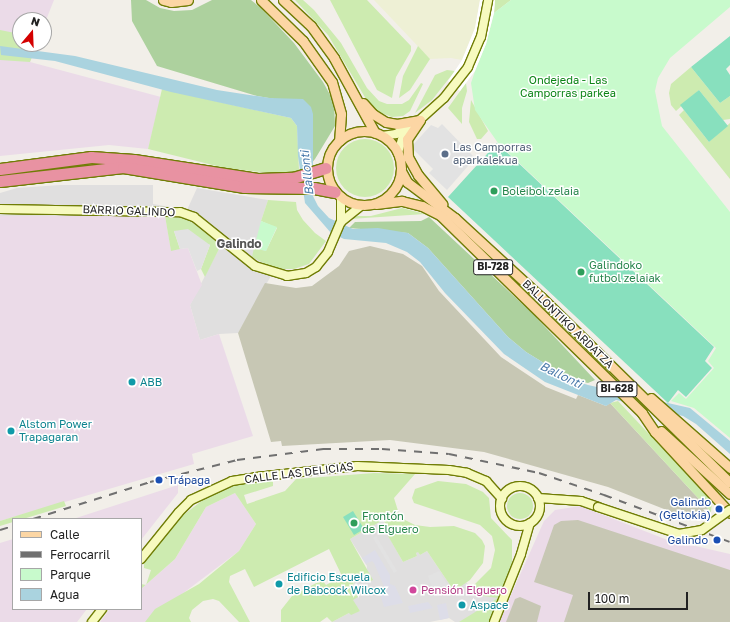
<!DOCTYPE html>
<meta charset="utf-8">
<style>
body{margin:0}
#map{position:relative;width:730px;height:622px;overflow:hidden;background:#f2efe9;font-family:"Golos Text",sans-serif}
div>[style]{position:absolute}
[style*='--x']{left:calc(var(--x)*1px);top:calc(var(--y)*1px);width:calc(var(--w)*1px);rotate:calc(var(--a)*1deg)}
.residential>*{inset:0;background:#e0dfdf}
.industrial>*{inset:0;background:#ebdbe8}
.construction>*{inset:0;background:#c7c7b4}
.farmland>*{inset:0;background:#eef0d5}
.grass>*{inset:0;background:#cdebb0}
.round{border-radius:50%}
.forest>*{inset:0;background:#add19e}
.park>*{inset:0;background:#c8facc}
.pitch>*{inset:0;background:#88e0be}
.parking>*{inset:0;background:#e2e2e2}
.plaza>*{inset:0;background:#dddde8}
.water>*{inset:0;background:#aad3df}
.pier>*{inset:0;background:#fff}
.roads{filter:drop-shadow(1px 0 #707d05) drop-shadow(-1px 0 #707d05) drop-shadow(0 1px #707d05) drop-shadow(0 -1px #707d05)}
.secondary>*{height:8px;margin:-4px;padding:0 4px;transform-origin:4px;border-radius:4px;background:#f7fabf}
.secondary>.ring{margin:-4px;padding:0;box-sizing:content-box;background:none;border:8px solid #f7fabf;border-radius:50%}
.primary>*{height:9px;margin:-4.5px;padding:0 4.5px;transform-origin:4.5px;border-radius:4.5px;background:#fcd6a4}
.primary>.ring{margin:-4.5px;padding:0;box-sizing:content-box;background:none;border:9px solid #fcd6a4;border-radius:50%}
.highway>*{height:11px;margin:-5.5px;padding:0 5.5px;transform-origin:5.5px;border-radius:5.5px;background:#e892a2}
.rail>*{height:2px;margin-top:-1px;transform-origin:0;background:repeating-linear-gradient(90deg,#707070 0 8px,transparent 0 16px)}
.bridges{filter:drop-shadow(1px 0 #707d05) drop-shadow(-1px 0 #707d05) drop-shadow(0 1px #707d05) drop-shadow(0 -1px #707d05)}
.secondary-bridge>*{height:8px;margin:-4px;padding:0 4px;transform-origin:4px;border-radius:4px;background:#f7fabf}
.dots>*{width:11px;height:11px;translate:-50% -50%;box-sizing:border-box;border:2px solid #fff;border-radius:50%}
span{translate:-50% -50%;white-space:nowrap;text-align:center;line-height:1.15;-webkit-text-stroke:3px #fff;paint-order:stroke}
.shield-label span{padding:1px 3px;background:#fff;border:1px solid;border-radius:3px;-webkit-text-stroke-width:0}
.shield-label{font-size:10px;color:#222;font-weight:700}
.park-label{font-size:11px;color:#0c8416}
.service-label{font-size:11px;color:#4e5e75}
.left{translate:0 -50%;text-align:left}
.leisure-label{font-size:11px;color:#27864d}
.street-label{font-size:11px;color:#222}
.culture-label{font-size:11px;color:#0d838f}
.transit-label{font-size:11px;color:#164399}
.right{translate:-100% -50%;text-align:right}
.hotel-label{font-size:11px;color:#b23c85}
.water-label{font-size:12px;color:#4a7aab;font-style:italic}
.neighbourhood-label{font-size:12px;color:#555;font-weight:700}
.legend{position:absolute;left:12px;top:518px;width:130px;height:92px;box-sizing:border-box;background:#fff;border:1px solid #a7a7a7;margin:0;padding:5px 7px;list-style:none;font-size:12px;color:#222}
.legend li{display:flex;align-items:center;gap:8px;height:20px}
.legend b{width:20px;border:1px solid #a7a7a7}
.north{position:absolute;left:12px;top:12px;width:40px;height:40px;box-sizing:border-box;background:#fff;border:1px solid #a7a7a7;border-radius:50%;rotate:19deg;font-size:11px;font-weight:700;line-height:16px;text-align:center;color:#222}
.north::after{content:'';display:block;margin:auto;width:14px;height:18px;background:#d40000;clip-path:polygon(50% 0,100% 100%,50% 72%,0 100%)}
.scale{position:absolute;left:588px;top:592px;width:100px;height:18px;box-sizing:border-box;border:2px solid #222;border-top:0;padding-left:5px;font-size:12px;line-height:14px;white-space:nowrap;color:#222;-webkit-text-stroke:3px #fff;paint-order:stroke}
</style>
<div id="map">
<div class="residential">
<i style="clip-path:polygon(60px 185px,153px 185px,153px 204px,187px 210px,197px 188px,268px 200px,261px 221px,275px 269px,238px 333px,219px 334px,200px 340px,190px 305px,221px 245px,165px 216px,0 216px,0 193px,17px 188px)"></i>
<i style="clip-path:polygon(383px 520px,387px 527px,384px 528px,403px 562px,417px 556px,416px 553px,418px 551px,420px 555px,427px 551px,454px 591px,466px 582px,477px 595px,499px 597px,489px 622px,455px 622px,449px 618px,430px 622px,332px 622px,349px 613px,360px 611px,352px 600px,357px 592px,353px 583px,366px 578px,367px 566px,350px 539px)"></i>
</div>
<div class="industrial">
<i style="clip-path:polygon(0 0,54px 0,44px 25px,44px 20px,20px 20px,20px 44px,37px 44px,30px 62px,161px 97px,148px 149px,109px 145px,0 156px)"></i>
<i style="clip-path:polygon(0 216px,165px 216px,171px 250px,188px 248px,202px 285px,190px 305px,200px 340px,219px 334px,253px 436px,192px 454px,194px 464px,0 521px)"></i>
<i style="clip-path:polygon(178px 485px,178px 493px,141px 540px,141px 519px,73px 519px)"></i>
<i style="clip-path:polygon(235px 493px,256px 524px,239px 551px,145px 622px,100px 622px,110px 609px,141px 609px,141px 589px,175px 559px,206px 507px)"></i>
<i style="clip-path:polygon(580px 506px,665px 539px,730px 554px,730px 622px,499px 622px,544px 521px,555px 510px)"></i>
<i style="clip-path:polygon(13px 539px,13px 609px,87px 609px,77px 622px,0 622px,0 543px)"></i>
</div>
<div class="construction">
<i style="clip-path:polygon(370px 246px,403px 254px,422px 266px,439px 291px,501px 357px,546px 387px,576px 399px,578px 395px,606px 406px,610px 403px,711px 512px,700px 520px,692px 520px,608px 487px,484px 452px,390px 440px,282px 446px,281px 441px,271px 442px,238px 333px,265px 283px,296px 288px,312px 286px,339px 266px,349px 251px)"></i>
<i style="clip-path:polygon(578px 520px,730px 570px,730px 622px,564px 622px,573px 595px,534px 582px,554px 525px,561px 521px)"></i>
<i style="clip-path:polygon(520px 597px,541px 606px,537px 622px,506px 622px,515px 599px)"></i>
</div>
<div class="farmland">
<i style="clip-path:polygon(374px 0,480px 0,475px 28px,462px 60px,451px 58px,430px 59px)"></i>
</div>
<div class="grass">
<i style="clip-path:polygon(295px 0,303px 0,314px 10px,341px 43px,367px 88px,379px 101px,387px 104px,402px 104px,409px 100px,421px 83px,423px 84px,410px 111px,403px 116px,392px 117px,376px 111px,369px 104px,328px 35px)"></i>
<i style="clip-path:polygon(330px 0,367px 0,411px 46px,411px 51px,396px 77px,392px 98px,377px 90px)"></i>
<i style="clip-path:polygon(495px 0,511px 0,494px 13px)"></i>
<i style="clip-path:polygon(0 30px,20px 34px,20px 44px,37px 44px,30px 62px,0 60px)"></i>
<i style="clip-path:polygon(418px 46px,430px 59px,410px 90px,399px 98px,403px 76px)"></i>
<i style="clip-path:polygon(691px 67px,720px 103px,730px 96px,730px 119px,723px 120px,699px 90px,676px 111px,671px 105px,669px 93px,671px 84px)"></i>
<i style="clip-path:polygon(447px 70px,455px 71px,432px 100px,415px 113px,435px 75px)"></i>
<i style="clip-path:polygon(466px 83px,467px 91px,462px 108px,462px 124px,448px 108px)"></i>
<i style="clip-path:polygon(162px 89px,291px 118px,297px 126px,299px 170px,290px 173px,270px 173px,225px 168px,148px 149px)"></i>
<i style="clip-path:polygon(471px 100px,488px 131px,481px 139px,477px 139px,469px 122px)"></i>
<i style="clip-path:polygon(684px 110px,709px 142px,730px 123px,730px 179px,679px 115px)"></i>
<i class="round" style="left:336px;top:139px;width:58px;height:58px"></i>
<i style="clip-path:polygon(268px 200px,296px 202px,297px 210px,303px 220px,315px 233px,326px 241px,309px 264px,294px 269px,275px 269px,252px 257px,254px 248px,266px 251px,277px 228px,261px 221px)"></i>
<i style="clip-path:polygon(402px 208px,425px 214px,350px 219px,357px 216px,371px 216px)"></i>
<i style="clip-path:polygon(165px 216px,183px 218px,193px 223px,221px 245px,205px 277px,201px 269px,210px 245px,174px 231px,180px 249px,171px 251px)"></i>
<i style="clip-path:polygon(618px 401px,712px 501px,711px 512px,610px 403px)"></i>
<i style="clip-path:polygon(374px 473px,415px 474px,394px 498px,399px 514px,405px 520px,415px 525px,430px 527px,454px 526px,475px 533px,482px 540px,485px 546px,483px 563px,470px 580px,454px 591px,427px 551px,420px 555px,418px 552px,416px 553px,417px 556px,403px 562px,384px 529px,387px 526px,383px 520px,350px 539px,373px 580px,368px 582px,366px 578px,353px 583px,358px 597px,353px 600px,360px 611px,351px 615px,349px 613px,332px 622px,327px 617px,320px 622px,281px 622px,281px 610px,292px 596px,322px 580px,326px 585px,342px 576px,329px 549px,254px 587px,245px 569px,230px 576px,229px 582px,250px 622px,239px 622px,219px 601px,213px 599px,203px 601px,192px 610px,189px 618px,191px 622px,145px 622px,155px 609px,199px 584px,239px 551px,256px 524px,235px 493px,206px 507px,175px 559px,141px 589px,141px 584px,146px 585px,151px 570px,144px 568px,144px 562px,182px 516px,207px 497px,236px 485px,273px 480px,273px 486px,244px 495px,247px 504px,285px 491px,296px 479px)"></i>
<i style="clip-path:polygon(438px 481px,466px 484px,483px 492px,489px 498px,491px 518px,512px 540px,512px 564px,489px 622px,459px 622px,498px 598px,477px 595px,471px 588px,491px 568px,495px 550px,492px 536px,480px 525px,414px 503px,412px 498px,415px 489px)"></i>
<i class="round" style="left:507px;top:493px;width:26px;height:26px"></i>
<i style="clip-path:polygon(64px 501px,66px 506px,23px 519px,13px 519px,13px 522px,0 526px,0 521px)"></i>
</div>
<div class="forest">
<i style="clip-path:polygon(131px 0,146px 0,160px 8px,174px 11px,192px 10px,212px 0,251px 0,261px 8px,294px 43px,323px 82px,334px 102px,335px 126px,315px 159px,310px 165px,303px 123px,292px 102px,257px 96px,157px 66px,132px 21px)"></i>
<i style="clip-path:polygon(429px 217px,533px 314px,595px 380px,588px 383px,570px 379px,526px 352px,508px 337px,428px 248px,408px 233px,349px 228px,355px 222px,421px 221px)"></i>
</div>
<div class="park">
<i style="clip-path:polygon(511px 0,730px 0,730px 7px,670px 58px,658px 78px,655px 91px,662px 126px,730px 212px,730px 438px,694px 408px,671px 401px,679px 393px,686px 399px,714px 368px,708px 361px,716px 348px,498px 143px,475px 110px,471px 83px,475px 71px,486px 44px,494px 13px)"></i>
<i style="clip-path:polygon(261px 221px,277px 227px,266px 251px,254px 248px)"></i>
</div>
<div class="pitch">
<i style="clip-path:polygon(730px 36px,730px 65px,726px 69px,730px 75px,730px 96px,720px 103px,691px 67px)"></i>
<i style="clip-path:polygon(699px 90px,728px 126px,709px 142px,680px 105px)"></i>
<i style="clip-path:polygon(497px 143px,714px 347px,705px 361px,712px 368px,686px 397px,678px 390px,668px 403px,448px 197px)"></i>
<i style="clip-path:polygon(353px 511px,364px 529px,354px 535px,343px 517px)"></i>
</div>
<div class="parking">
<i style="clip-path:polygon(442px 124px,475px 158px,447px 190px,429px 173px,433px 169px,414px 150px,413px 145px,431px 125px,438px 128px)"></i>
<i style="clip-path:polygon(188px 229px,210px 245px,201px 269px,197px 271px,188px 248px,180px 249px,174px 231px)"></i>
<i style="clip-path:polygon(376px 536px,397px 571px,394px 573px,373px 538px)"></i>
<i style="clip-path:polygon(439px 571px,447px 584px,445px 588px,434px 592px,428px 576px)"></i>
</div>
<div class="plaza">
<i style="clip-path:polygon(375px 550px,390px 575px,390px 584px,395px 586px,403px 603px,384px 607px,380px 594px,386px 591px,374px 563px,372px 561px,366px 564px,362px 558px)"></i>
<i style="clip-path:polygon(428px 602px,433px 608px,410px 613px,408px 606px)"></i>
<i style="clip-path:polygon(446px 603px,449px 618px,440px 620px,437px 605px)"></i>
</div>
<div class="water">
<i style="clip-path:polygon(0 46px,75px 56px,217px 90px,270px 98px,303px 99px,311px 107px,313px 114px,313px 196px,318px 206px,329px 218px,353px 229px,378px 228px,408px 233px,428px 248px,508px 337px,526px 352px,570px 379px,588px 385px,690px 408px,730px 441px,730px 454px,696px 424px,683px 416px,616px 400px,606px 406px,545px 382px,504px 354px,445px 293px,420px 262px,407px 252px,386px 243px,344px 239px,331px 233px,305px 203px,298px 156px,297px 126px,291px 118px,171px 92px,55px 61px,1px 55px)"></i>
</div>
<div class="pier">
<i style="clip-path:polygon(480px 0,495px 0,494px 13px,486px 44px,475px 71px,460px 91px,448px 81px,462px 60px,475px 28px)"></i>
</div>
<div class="roads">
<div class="secondary">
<i style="--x:382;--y:136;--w:14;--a:-8"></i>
<i style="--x:396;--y:134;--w:13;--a:-32"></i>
<i style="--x:398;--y:153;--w:19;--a:-74"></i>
<i style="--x:403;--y:135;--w:55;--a:-42.1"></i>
<i style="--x:444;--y:98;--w:39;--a:-52"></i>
<i style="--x:468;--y:67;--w:33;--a:-67"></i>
<i style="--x:481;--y:37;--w:38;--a:-79"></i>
<i style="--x:341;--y:197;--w:25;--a:90"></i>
<i style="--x:0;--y:209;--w:180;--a:1"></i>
<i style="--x:180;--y:212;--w:15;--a:20"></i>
<i style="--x:194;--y:217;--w:78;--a:38.8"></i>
<i style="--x:255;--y:266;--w:34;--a:17"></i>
<i style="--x:287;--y:276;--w:19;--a:-9"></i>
<i style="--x:306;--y:273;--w:12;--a:-31"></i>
<i style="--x:316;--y:267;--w:19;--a:-51"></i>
<i style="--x:328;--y:252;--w:33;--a:-67"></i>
<i style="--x:341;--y:222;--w:26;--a:-39"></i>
<i class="ring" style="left:500px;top:486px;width:32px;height:32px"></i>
<i style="--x:538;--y:498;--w:43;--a:4"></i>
<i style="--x:581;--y:501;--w:18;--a:19"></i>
<i style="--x:141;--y:559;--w:60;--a:-51"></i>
<i style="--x:179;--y:512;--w:17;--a:-45"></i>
<i style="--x:191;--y:500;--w:45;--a:-24.9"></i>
<i style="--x:232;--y:481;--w:24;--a:-9"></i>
<i style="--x:256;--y:477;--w:102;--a:-6.2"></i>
<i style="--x:357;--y:466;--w:92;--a:2.5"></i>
<i style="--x:449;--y:470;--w:18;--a:9"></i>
<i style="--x:467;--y:473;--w:21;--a:23"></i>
<i style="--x:486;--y:481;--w:24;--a:48"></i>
<i style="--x:92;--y:622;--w:16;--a:-52"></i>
<i style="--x:494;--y:622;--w:73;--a:-68.3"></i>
<i style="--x:521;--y:554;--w:32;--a:-74"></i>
</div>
<div class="primary">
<i style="--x:163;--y:0;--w:8;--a:14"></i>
<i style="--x:171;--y:2;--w:17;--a:-7"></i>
<i style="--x:261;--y:0;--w:59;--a:44.3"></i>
<i style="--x:303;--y:41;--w:50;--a:54.7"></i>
<i style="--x:332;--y:82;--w:33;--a:74"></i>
<i style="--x:341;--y:114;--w:27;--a:94"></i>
<i style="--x:283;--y:0;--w:38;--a:43"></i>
<i style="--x:311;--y:26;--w:39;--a:54"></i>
<i style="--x:334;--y:58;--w:85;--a:61.3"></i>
<i style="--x:363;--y:103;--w:15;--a:48"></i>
<i style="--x:373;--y:114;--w:15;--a:32"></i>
<i style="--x:386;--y:122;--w:11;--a:10"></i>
<i style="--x:397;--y:124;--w:23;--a:-10"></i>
<i style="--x:420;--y:120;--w:23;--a:124"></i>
<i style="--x:407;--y:139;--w:18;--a:87"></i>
<i style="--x:408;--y:157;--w:21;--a:61"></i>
<i style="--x:418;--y:175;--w:38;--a:50"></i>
<i class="ring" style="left:327px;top:131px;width:65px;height:65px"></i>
<i style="--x:401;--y:171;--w:13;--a:61"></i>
<i style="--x:407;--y:182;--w:60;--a:36.9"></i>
<i style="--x:455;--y:218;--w:117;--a:42.6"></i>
<i style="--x:541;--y:297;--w:265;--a:44.5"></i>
<i style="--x:376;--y:204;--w:26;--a:-7"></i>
<i style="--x:402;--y:201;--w:21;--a:14"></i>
<i style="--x:422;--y:206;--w:20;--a:27"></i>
<i style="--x:440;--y:215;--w:283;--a:44.4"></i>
<i style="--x:642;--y:413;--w:23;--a:56"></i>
<i style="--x:655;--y:432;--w:110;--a:47.2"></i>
<i style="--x:651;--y:398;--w:106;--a:41.5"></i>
<i style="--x:661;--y:431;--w:93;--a:42.4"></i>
</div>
<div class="highway">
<i style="--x:0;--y:169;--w:92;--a:-7.5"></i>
<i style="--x:91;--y:157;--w:43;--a:4"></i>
<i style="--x:134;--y:160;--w:125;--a:8.7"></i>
<i style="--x:258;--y:179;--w:35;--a:-2"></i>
<i style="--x:293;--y:178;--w:34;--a:-17"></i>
<i style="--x:0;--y:181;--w:124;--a:-6.5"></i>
<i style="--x:123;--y:167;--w:123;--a:9.4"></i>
<i style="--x:244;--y:187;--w:70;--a:0.8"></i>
<i style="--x:314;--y:188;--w:21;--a:11"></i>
</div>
</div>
<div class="rail">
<i style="--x:33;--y:519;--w:123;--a:-17.5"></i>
<i style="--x:150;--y:482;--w:90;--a:-14.2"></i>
<i style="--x:237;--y:460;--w:87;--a:-7.3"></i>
<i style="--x:323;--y:449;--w:59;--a:0"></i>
<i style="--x:382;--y:449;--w:67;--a:4.3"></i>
<i style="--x:449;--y:454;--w:92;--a:11.9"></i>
<i style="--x:539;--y:473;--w:69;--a:18.7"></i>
<i style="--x:604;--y:495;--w:134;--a:20.5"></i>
<i style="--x:0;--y:530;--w:14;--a:-17"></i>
</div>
<div class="bridges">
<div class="secondary-bridge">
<i style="--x:598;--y:507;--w:85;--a:18.4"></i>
<i style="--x:679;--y:534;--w:23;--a:-10"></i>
<i style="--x:702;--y:530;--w:34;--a:-36"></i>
</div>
</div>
<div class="dots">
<i style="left:445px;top:154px;background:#5c6f8a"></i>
<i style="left:494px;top:191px;background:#2e9e5b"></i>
<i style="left:581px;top:272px;background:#2e9e5b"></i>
<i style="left:132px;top:382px;background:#0f9aa8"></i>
<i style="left:11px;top:431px;background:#0f9aa8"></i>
<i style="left:159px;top:480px;background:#1a4fb4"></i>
<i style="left:719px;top:509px;background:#1a4fb4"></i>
<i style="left:354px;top:523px;background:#2e9e5b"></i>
<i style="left:717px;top:540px;background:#1a4fb4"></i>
<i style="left:279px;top:584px;background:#0f9aa8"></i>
<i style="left:413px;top:590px;background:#d1479c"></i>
<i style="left:462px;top:605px;background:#0f9aa8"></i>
</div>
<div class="shield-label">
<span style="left:493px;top:267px">BI-728</span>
<span style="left:617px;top:389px">BI-628</span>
</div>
<div class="park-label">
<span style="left:568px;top:87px">Ondejeda - Las<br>Camporras parkea</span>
</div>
<div class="service-label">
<span class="left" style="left:453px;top:154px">Las Camporras<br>aparkalekua</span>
</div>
<div class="leisure-label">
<span class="left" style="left:502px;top:191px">Boleibol zelaia</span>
<span class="left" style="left:589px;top:272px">Galindoko<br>futbol zelaiak</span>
<span class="left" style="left:362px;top:523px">Frontón<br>de Elguero</span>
</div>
<div class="street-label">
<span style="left:129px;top:211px;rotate:2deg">BARRIO GALINDO</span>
<span style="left:568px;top:324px;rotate:44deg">BALLONTIKO ARDATZA</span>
<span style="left:299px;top:473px;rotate:-7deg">CALLE LAS DELICIAS</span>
</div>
<div class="culture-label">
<span class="left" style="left:140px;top:382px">ABB</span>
<span class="left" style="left:19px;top:431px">Alstom Power<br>Trapagaran</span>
<span class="left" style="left:287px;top:584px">Edificio Escuela<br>de Babcock Wilcox</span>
<span class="left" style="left:470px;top:605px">Aspace</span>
</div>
<div class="transit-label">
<span class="left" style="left:168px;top:480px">Trápaga</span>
<span class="right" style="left:711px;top:509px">Galindo<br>(Geltokia)</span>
<span class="right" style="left:708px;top:540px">Galindo</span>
</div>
<div class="hotel-label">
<span class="left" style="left:421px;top:590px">Pensión Elguero</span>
</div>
<div class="water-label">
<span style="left:307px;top:173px;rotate:-96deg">Ballonti</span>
<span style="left:561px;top:375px;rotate:26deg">Ballonti</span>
</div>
<div class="neighbourhood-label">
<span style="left:239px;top:244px">Galindo</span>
</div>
<ul class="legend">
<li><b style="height:5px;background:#fcd6a4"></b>Calle</li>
<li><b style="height:5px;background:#707070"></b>Ferrocarril</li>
<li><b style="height:11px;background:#c8facc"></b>Parque</li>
<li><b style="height:11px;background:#aad3df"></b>Agua</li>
</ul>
<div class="north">N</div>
<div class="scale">100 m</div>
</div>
